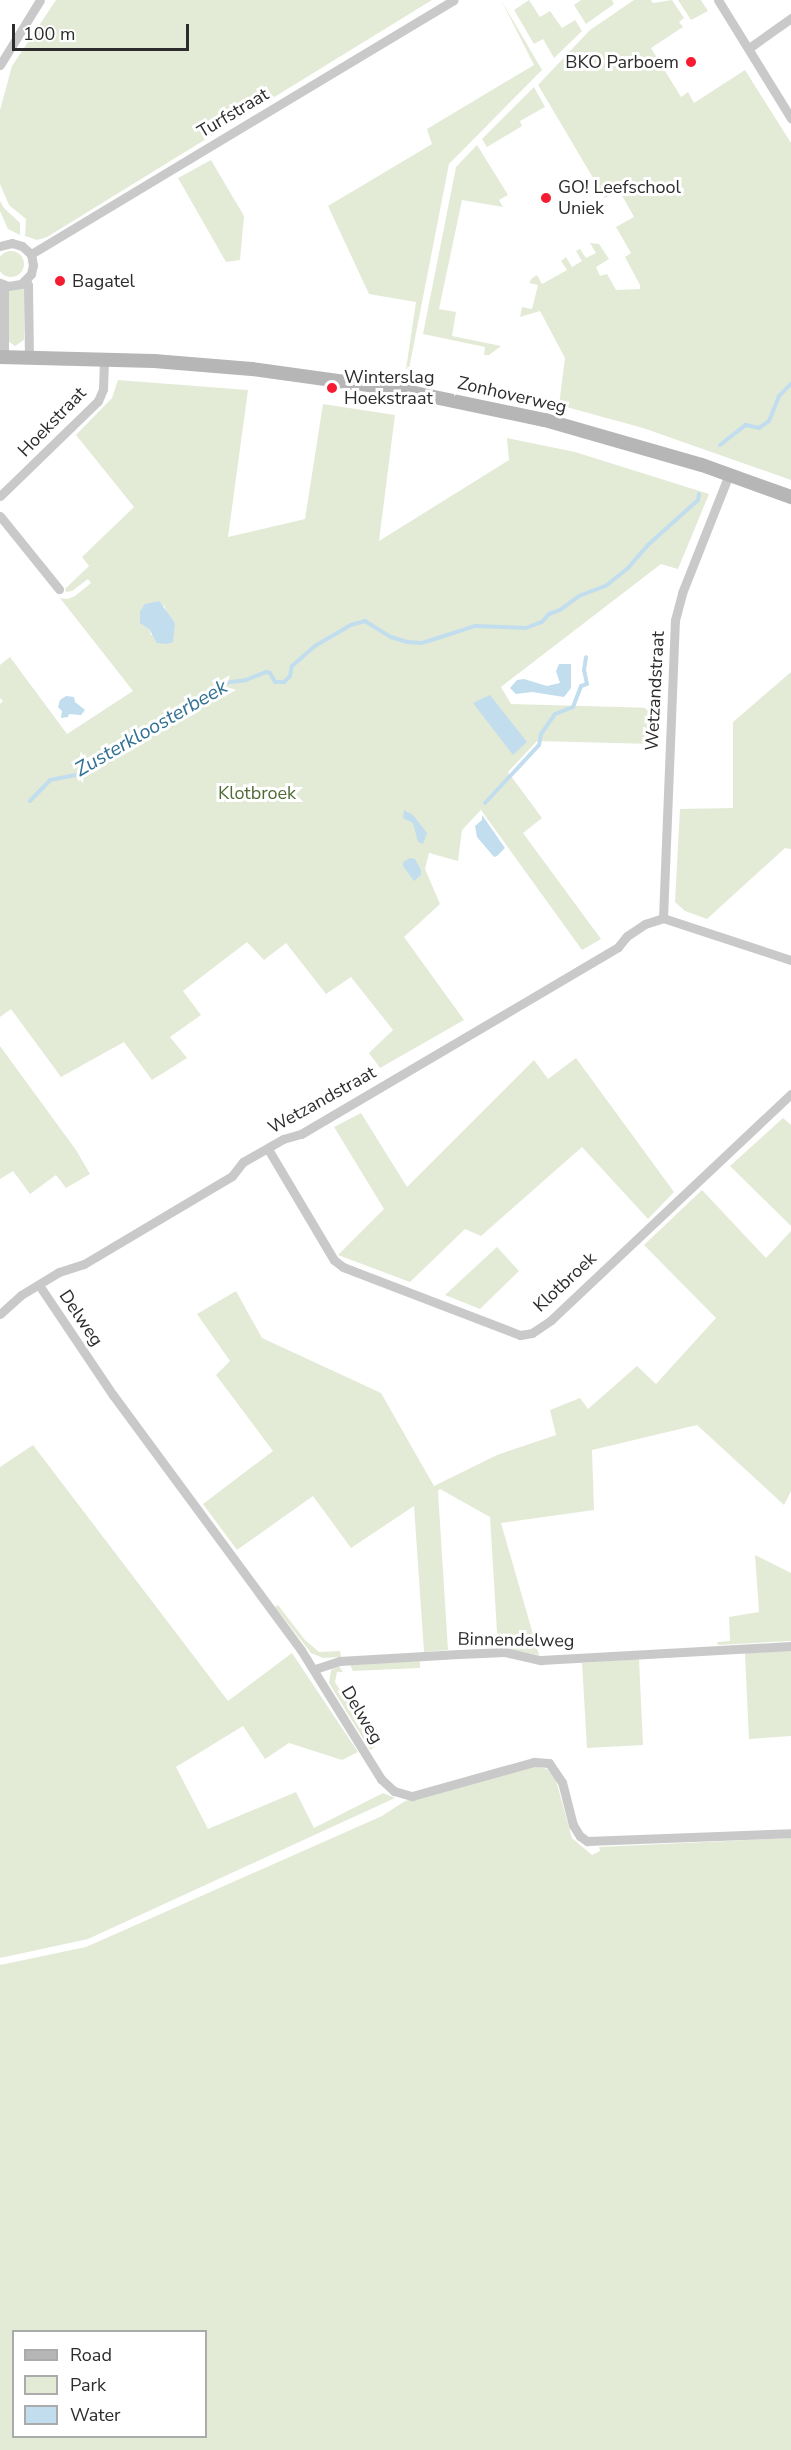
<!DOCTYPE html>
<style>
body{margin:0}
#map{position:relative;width:791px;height:2450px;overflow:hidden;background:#fff;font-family:"Nunito Sans",sans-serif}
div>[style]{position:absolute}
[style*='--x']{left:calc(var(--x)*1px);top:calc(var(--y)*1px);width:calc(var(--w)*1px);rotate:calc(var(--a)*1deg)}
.green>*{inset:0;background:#e3ebd7}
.round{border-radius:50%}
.water>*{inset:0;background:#c1ddee}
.stream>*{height:4px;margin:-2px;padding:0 2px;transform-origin:2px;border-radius:2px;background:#c1ddee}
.street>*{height:9px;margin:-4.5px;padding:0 4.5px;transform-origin:4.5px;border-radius:4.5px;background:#c9c9c9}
.secondary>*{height:14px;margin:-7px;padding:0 7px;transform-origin:7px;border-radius:7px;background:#b6b6b6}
.dots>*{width:16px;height:16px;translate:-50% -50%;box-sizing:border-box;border:3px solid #fff;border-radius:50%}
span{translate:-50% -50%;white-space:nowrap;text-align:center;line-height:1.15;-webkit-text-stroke:6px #fff;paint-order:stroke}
.poi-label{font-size:18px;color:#2c2c2c}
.right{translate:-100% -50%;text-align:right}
.left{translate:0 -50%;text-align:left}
.street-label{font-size:18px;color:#2c2c2c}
.park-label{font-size:18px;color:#506b36}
.water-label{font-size:20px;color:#337194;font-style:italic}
.legend{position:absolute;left:12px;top:2330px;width:195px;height:108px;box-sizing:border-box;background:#fff;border:2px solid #ababab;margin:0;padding:8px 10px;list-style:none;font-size:18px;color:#2c2c2c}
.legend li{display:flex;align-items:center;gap:12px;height:30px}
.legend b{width:30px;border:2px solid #ababab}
.scale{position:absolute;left:12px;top:24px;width:177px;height:27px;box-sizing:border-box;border:3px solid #2c2c2c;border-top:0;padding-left:8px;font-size:18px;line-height:21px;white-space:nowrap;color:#2c2c2c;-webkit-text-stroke:4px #fff;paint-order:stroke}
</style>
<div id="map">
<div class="green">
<i style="clip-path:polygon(56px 0,432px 0,47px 237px,37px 240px,25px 236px,26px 219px,9px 205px,0 184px,0 110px,12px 66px)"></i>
<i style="clip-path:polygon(501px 0,542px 70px,449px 164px,409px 369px,406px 369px,416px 302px,369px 294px,328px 206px,432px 144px,427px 129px,534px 65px)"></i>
<i style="clip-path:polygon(529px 0,540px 17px,550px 11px,562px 28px,575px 20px,582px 31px,554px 58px,543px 39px,534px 44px,514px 10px)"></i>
<i style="clip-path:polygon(581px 0,612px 0,614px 4px,586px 24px,574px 5px)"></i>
<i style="clip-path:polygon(634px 0,651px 0,653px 3px,672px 0,684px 18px,679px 22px,683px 27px,651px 48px,681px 97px,688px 92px,694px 103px,745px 70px,791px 143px,791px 480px,643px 428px,559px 405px,565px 358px,540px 311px,520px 317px,522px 307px,532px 309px,538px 285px,529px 283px,532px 278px,537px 275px,542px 284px,567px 270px,561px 261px,566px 257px,572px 267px,582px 261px,576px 251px,580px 249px,586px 258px,596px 253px,590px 243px,599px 244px,609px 259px,596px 267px,600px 276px,607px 274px,616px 290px,640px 289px,640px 285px,625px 257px,631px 253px,616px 227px,634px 217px,619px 190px,605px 198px,538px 85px,590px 30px)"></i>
<i style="clip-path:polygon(678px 0,701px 0,708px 11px,691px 20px)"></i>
<i style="clip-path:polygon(534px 87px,545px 107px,520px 121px,522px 126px,487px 147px,482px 139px)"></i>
<i style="clip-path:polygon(477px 145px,508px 195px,499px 200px,503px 207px,462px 200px,439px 309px,456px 312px,452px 336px,501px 346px,489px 355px,484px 355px,485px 347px,423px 334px,456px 167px)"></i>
<i style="clip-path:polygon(211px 160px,244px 216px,240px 260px,226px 262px,178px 178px)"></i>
<i style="clip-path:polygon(0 201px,4px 208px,20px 223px,20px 235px,8px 229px,0 211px)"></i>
<i class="round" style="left:-2px;top:251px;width:26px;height:26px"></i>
<i style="clip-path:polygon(25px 286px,24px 340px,15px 346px,8px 341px,7px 290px)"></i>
<i style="clip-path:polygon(evenodd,118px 380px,248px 390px,228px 537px,305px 519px,323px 404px,395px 415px,379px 541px,509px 460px,507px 438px,575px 452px,709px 494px,678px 569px,661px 564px,501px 687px,511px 704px,656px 708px,654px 744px,537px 741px,508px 772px,542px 818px,523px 833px,601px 939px,582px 950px,481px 810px,462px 830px,458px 861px,429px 853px,425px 869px,440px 904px,404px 937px,464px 1020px,380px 1068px,369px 1053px,393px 1030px,351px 977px,326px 994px,286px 943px,264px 960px,247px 942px,183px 991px,201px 1015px,170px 1037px,187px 1058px,152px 1080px,124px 1042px,61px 1077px,11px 1009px,0 1017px,0 704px,3px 701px,0 698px,0 665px,10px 657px,67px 734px,133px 691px,60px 598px,68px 599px,75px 596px,91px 583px,88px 579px,72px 591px,66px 592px,65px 589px,89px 566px,82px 557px,134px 507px,76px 435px,112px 398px,118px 380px,164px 605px,167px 614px,175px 623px,151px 635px,149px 629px,164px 605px)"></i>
<i style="clip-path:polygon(791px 672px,791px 849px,785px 848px,707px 919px,685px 911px,675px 902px,680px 809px,733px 808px,733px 722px)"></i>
<i style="clip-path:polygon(0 1046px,76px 1150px,90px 1174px,66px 1188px,56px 1175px,30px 1194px,13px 1171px,0 1179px)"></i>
<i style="clip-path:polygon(576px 1058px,674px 1192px,648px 1219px,582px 1147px,481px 1236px,465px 1229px,410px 1282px,338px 1255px,384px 1209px,334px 1127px,361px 1113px,407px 1187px,534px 1060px,548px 1079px)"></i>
<i style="clip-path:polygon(783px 1118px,791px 1125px,791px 1226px,730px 1166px)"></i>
<i style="clip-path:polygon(702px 1190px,766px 1258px,791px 1231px,791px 1491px,784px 1505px,697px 1425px,592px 1450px,594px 1510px,501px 1523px,539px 1655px,498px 1648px,490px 1517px,440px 1489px,438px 1491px,448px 1650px,424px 1652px,414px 1506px,351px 1548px,313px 1496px,237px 1550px,203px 1504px,273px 1451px,216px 1375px,230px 1361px,197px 1314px,236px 1291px,262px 1338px,381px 1393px,434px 1486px,497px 1455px,556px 1435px,550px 1410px,580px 1398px,588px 1409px,637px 1366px,656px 1384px,716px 1318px,644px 1245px)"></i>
<i style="clip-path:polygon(497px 1247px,519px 1271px,480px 1309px,445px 1295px)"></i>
<i style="clip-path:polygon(33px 1445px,228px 1701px,292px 1653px,358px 1752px,342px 1760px,289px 1743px,265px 1759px,243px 1726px,176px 1767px,208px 1829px,296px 1792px,314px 1828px,383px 1793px,395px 1798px,88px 1939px,0 1958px,0 1467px)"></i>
<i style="clip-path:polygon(755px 1555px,791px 1573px,791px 1641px,718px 1645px,717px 1642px,730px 1641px,729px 1617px,759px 1612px)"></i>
<i style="clip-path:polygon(278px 1605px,305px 1640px,319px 1652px,340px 1651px,341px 1657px,323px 1658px,311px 1653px,275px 1607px)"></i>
<i style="clip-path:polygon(791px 1650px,791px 1736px,749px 1739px,745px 1653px)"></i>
<i style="clip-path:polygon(639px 1659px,643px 1745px,587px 1748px,582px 1663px)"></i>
<i style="clip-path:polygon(420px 1661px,420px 1668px,353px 1671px,350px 1665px)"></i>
<i style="clip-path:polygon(339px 1666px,343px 1672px,337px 1672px,335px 1682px,375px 1747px,370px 1750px,329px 1683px,331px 1670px)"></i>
<i style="clip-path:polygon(evenodd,535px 1766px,547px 1769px,555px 1777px,572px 1838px,592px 1855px,600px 1851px,599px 1847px,791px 1838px,791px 2450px,0 2450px,0 1965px,86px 1947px,382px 1816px,405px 1801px,535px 1766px,14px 2332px,206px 2332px,206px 2436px,14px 2436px,14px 2332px)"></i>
</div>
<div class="water">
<i style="clip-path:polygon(159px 601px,175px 623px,173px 642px,166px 644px,157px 643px,149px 629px,140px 623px,140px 611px,145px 604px)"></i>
<i style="clip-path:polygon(559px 664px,571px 664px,571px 688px,564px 697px,532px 692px,516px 694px,510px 688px,517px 680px,524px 679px,547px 686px,560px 683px,556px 671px)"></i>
<i style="clip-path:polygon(490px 695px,527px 742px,513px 755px,473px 703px)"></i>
<i style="clip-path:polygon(66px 696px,74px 697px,75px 702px,85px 710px,81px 715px,69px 714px,68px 717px,61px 718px,62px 711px,58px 707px,60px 700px)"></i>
<i style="clip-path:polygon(404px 810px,413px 815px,427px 833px,423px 844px,418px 842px,413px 823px,403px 818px)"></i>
<i style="clip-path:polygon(482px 815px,505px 848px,497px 856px,494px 857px,477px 837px,475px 826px,482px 820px)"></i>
<i style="clip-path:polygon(410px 858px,415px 859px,421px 870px,421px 875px,414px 881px,403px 866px,403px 862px)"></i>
</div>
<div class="stream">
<i style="--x:720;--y:445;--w:33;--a:-38"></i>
<i style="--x:746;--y:425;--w:13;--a:13"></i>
<i style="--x:759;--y:428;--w:12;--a:-35"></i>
<i style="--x:769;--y:421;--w:27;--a:-68"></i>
<i style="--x:779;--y:396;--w:17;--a:-45"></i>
<i style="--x:30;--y:801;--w:29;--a:-46"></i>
<i style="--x:50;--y:780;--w:33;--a:-11"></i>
<i style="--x:82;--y:774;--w:31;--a:-42"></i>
<i style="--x:105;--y:753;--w:34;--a:-21"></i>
<i style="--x:137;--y:741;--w:104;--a:-34"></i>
<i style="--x:223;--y:683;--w:23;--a:-7"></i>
<i style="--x:246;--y:680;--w:22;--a:-22"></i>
<i style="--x:266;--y:672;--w:4;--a:14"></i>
<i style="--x:270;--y:673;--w:10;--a:61"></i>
<i style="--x:275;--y:682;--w:9;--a:0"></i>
<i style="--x:284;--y:682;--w:8;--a:-45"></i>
<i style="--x:290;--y:676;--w:10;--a:-79"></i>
<i style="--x:292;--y:666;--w:30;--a:-41"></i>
<i style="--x:315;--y:646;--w:42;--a:-30.3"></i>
<i style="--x:351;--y:625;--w:15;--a:-16"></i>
<i style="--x:365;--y:621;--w:31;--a:32"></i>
<i style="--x:391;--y:637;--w:17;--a:17"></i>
<i style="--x:407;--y:642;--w:15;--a:4"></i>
<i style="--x:422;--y:643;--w:56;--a:-17.8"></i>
<i style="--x:475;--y:626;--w:51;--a:2.2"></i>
<i style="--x:526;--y:628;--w:17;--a:-21"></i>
<i style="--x:542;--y:622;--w:11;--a:-49"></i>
<i style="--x:549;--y:614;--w:12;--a:-20"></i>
<i style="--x:560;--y:610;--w:24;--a:-36"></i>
<i style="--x:579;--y:596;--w:30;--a:-21"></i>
<i style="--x:607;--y:585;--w:27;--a:-39"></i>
<i style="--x:628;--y:568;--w:30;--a:-49"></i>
<i style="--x:648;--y:545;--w:67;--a:-42"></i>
<i style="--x:698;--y:500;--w:6;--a:-81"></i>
<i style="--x:485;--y:803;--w:79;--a:-47"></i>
<i style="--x:539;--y:745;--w:11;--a:-80"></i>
<i style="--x:541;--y:734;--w:24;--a:-55"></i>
<i style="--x:555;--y:714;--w:19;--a:-21"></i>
<i style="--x:573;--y:707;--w:22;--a:-69"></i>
<i style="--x:581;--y:686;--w:6;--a:-18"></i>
<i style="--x:587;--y:684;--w:14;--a:-102"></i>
<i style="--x:584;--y:670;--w:13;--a:-81"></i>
</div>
<div class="street">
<i style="--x:718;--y:0;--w:139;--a:58.3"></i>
<i style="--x:749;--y:48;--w:52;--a:-35.5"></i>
<i style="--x:0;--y:65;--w:76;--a:-58.4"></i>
<i style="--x:0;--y:246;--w:12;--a:-14"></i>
<i style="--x:12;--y:243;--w:10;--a:17"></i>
<i style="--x:22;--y:246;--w:12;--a:42"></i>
<i style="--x:31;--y:254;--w:11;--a:80"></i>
<i style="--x:33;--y:265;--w:9;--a:103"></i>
<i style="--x:31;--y:274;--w:14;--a:135"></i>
<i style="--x:21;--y:284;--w:13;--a:171"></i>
<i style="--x:8;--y:286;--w:9;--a:-159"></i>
<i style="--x:31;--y:254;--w:493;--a:-31"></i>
<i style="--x:26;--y:280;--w:5;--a:68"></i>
<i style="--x:28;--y:285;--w:72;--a:89.2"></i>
<i style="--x:4;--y:285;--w:72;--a:90"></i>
<i style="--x:0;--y:496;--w:136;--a:-44.1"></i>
<i style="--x:98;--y:401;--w:13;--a:-67"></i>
<i style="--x:103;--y:389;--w:30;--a:-88"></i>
<i style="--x:0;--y:516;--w:94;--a:51.1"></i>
<i style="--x:663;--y:918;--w:298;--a:-87.7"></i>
<i style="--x:675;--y:620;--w:28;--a:-75"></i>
<i style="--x:682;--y:593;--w:128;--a:-68.4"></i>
<i style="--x:268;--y:1149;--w:129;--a:59.3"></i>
<i style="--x:334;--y:1260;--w:11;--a:38"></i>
<i style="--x:343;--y:1267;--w:190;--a:21"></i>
<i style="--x:520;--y:1335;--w:12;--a:-9"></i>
<i style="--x:532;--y:1333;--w:23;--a:-34"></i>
<i style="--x:551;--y:1320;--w:330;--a:-43.3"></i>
<i style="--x:39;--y:1285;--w:133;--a:56.1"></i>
<i style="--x:113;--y:1395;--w:317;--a:53.6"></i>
<i style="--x:301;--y:1650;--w:152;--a:58.2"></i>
<i style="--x:381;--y:1779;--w:18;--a:43"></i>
<i style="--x:394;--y:1791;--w:19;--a:16"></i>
<i style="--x:412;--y:1796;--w:127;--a:-15.6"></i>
<i style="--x:534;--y:1762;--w:15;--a:4"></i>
<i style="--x:549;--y:1763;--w:23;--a:56"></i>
<i style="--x:562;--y:1782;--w:44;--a:75.7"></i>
<i style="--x:573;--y:1825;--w:13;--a:58"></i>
<i style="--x:580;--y:1836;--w:9;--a:36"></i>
<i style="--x:587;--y:1841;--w:204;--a:-2.2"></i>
<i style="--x:0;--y:1314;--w:28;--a:-42"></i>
<i style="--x:21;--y:1295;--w:44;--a:-31.2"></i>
<i style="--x:59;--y:1272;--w:26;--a:-18"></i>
<i style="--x:84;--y:1264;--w:172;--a:-30.7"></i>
<i style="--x:232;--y:1176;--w:18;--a:-52"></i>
<i style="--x:243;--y:1162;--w:46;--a:-29.9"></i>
<i style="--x:283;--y:1139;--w:19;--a:-16"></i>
<i style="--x:301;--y:1134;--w:368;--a:-30.5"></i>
<i style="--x:618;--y:947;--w:14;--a:-51"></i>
<i style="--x:627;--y:936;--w:22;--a:-34"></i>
<i style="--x:645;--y:924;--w:19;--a:-18"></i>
<i style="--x:663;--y:918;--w:135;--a:18.2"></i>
<i style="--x:315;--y:1669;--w:25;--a:-18"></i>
<i style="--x:339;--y:1661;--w:120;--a:-3.3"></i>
<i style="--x:459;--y:1654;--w:46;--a:-2.5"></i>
<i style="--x:505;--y:1652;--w:37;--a:13"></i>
<i style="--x:541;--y:1660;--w:250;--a:-3.2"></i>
</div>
<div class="secondary">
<i style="--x:0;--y:357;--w:154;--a:1.5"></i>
<i style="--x:154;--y:361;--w:98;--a:4.7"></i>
<i style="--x:252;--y:369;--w:145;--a:7.9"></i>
<i style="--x:396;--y:389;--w:152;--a:11.8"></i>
<i style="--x:545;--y:420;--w:163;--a:16"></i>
<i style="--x:702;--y:465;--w:95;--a:19.8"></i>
</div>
<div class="dots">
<i style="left:691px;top:62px;background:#f51b31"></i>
<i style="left:546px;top:198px;background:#f51b31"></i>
<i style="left:60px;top:281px;background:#f51b31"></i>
<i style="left:332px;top:388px;background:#f51b31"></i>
</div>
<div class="poi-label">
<span class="right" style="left:679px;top:62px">BKO Parboem</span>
<span class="left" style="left:558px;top:198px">GO! Leefschool<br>Uniek</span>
<span class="left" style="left:72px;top:281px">Bagatel</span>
<span class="left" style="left:344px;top:388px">Winterslag<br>Hoekstraat</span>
</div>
<div class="street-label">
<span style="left:233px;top:113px;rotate:-31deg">Turfstraat</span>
<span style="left:512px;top:395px;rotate:13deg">Zonhoverweg</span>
<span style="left:52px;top:422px;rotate:-46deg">Hoekstraat</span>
<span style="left:655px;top:691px;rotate:-87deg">Wetzandstraat</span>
<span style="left:322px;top:1100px;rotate:-29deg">Wetzandstraat</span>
<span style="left:565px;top:1282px;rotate:-43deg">Klotbroek</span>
<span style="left:81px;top:1318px;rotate:56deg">Delweg</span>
<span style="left:516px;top:1640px;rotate:1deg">Binnendelweg</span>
<span style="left:362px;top:1715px;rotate:59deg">Delweg</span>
</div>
<div class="park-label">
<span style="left:257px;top:793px">Klotbroek</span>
</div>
<div class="water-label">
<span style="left:151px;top:728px;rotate:-30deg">Zusterkloosterbeek</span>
</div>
<ul class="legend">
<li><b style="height:8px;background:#b6b6b6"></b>Road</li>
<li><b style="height:16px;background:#e3ebd7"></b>Park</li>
<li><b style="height:16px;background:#c1ddee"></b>Water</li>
</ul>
<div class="scale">100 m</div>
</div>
